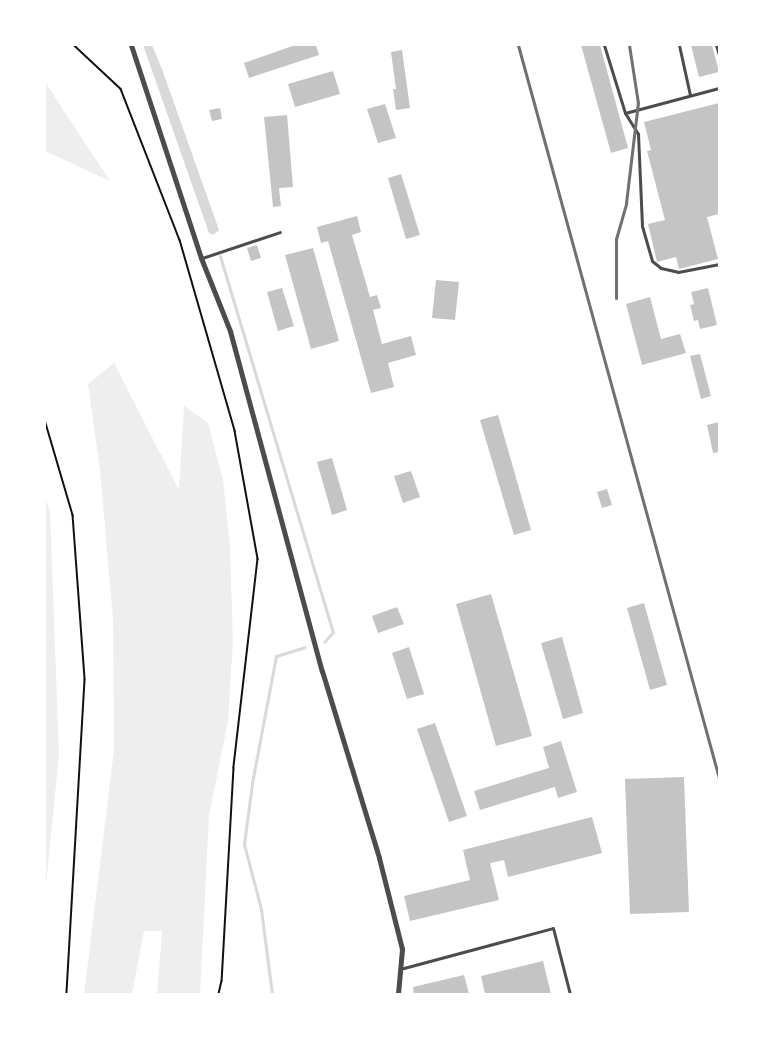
<!DOCTYPE html>
<style>
body{margin:0}
#map{position:relative;width:764px;height:1039px;overflow:hidden;background:#fff;font-family:"Noto Sans",sans-serif}
div>[style]{position:absolute}
[style*='--x']{left:calc(var(--x)*1px);top:calc(var(--y)*1px);width:calc(var(--w)*1px);rotate:calc(var(--a)*1deg)}
.green>*{inset:0;background:#eee}
.water>*{inset:0;background:#d9d9d9}
.stream>*{height:3px;margin:-1.5px;padding:0 1.5px;transform-origin:1.5px;border-radius:1.5px;background:#d9d9d9}
.building>*{inset:0;background:#c4c4c4}
.path>*{height:1.5px;margin:-0.75px;padding:0 0.75px;transform-origin:0.75px;border-radius:0.75px;background:#111}
.service>*{height:3px;margin:-1.5px;padding:0 1.5px;transform-origin:1.5px;border-radius:1.5px;background:#4c4c4c}
.minor>*{height:5px;margin:-2.5px;padding:0 2.5px;transform-origin:2.5px;border-radius:2.5px;background:#4c4c4c}
.rail>*{height:3px;margin:-1.5px;padding:0 1.5px;transform-origin:1.5px;border-radius:1.5px;background:#707070}
span{translate:-50% -50%;white-space:nowrap;text-align:center;line-height:1.15;-webkit-text-stroke:4.5px #fff;paint-order:stroke}
.frame{position:absolute;inset:0;border:46px solid #fff;pointer-events:none}
</style>
<div id="map">
<div class="green">
<i style="clip-path:polygon(45px 82px,110px 181px,45px 151px)"></i>
<i style="clip-path:polygon(114px 363px,179px 490px,184px 406px,208px 423px,223px 480px,230px 546px,233px 641px,228px 721px,209px 816px,200px 994px,157px 994px,162px 931px,144px 931px,132px 994px,84px 994px,114px 750px,113px 619px,100px 470px,88px 384px)"></i>
<i style="clip-path:polygon(45px 497px,50px 512px,59px 755px,45px 894px)"></i>
</div>
<div class="water">
<i style="clip-path:polygon(143px 45px,152px 45px,162px 69px,219px 230px,213px 235px,209px 233px)"></i>
</div>
<div class="stream">
<i style="--x:220;--y:256;--w:393;--a:73.3"></i>
<i style="--x:333;--y:632;--w:13;--a:132"></i>
<i style="--x:272;--y:994;--w:86;--a:-97.4"></i>
<i style="--x:261;--y:909;--w:67;--a:-104.7"></i>
<i style="--x:244;--y:844;--w:62;--a:-82.5"></i>
<i style="--x:252;--y:783;--w:129;--a:-79.3"></i>
<i style="--x:276;--y:656;--w:30;--a:-17"></i>
</div>
<div class="building">
<i style="clip-path:polygon(295px 45px,316px 45px,319px 55px,249px 78px,244px 63px)"></i>
<i style="clip-path:polygon(581px 45px,600px 45px,628px 148px,611px 153px)"></i>
<i style="clip-path:polygon(691px 45px,712px 45px,719px 72px,699px 77px)"></i>
<i style="clip-path:polygon(402px 50px,410px 108px,396px 110px,393px 89px,396px 89px,391px 52px)"></i>
<i style="clip-path:polygon(333px 71px,340px 94px,295px 107px,288px 84px)"></i>
<i style="clip-path:polygon(719px 103px,719px 214px,707px 217px,718px 259px,679px 269px,676px 257px,657px 262px,648px 224px,665px 220px,647px 151px,651px 150px,644px 122px)"></i>
<i style="clip-path:polygon(385px 104px,396px 138px,378px 143px,367px 109px)"></i>
<i style="clip-path:polygon(220px 108px,222px 119px,212px 121px,209px 110px)"></i>
<i style="clip-path:polygon(287px 115px,293px 187px,279px 188px,281px 206px,273px 207px,264px 117px)"></i>
<i style="clip-path:polygon(401px 174px,420px 235px,406px 239px,388px 178px)"></i>
<i style="clip-path:polygon(357px 216px,361px 232px,352px 235px,370px 297px,377px 295px,381px 308px,373px 310px,382px 344px,411px 336px,416px 355px,388px 363px,394px 387px,371px 393px,328px 241px,321px 243px,317px 227px)"></i>
<i style="clip-path:polygon(257px 245px,261px 258px,251px 261px,247px 248px)"></i>
<i style="clip-path:polygon(313px 248px,339px 341px,311px 349px,285px 255px)"></i>
<i style="clip-path:polygon(436px 280px,459px 282px,455px 320px,432px 318px)"></i>
<i style="clip-path:polygon(282px 288px,294px 326px,278px 331px,267px 292px)"></i>
<i style="clip-path:polygon(708px 288px,717px 325px,700px 329px,698px 320px,694px 321px,690px 305px,694px 304px,691px 292px)"></i>
<i style="clip-path:polygon(650px 297px,661px 339px,680px 334px,686px 353px,642px 365px,626px 304px)"></i>
<i style="clip-path:polygon(700px 354px,711px 396px,701px 399px,690px 356px)"></i>
<i style="clip-path:polygon(498px 415px,531px 530px,514px 535px,480px 420px)"></i>
<i style="clip-path:polygon(719px 422px,719px 452px,713px 453px,707px 425px)"></i>
<i style="clip-path:polygon(332px 458px,347px 510px,332px 515px,317px 462px)"></i>
<i style="clip-path:polygon(411px 471px,420px 497px,403px 503px,394px 476px)"></i>
<i style="clip-path:polygon(607px 489px,612px 505px,602px 508px,597px 492px)"></i>
<i style="clip-path:polygon(491px 594px,532px 736px,496px 746px,456px 604px)"></i>
<i style="clip-path:polygon(644px 603px,667px 685px,650px 690px,627px 608px)"></i>
<i style="clip-path:polygon(397px 607px,404px 624px,378px 633px,372px 616px)"></i>
<i style="clip-path:polygon(562px 637px,583px 713px,563px 719px,541px 643px)"></i>
<i style="clip-path:polygon(409px 647px,424px 694px,407px 699px,392px 653px)"></i>
<i style="clip-path:polygon(435px 723px,467px 816px,449px 822px,417px 729px)"></i>
<i style="clip-path:polygon(561px 741px,577px 792px,558px 798px,555px 787px,480px 810px,474px 791px,549px 768px,543px 747px)"></i>
<i style="clip-path:polygon(684px 777px,689px 912px,630px 914px,625px 779px)"></i>
<i style="clip-path:polygon(592px 817px,602px 853px,508px 877px,504px 860px,490px 863px,499px 900px,410px 921px,404px 896px,470px 880px,463px 850px)"></i>
<i style="clip-path:polygon(543px 961px,551px 994px,485px 994px,481px 976px)"></i>
<i style="clip-path:polygon(464px 975px,469px 994px,414px 994px,413px 987px)"></i>
</div>
<div class="path">
<i style="--x:74;--y:45;--w:64;--a:43.1"></i>
<i style="--x:121;--y:89;--w:162;--a:68.7"></i>
<i style="--x:180;--y:240;--w:199;--a:73.9"></i>
<i style="--x:235;--y:431;--w:130;--a:79.8"></i>
<i style="--x:258;--y:559;--w:210;--a:96.6"></i>
<i style="--x:234;--y:768;--w:213;--a:93.2"></i>
<i style="--x:222;--y:981;--w:13;--a:103"></i>
<i style="--x:45;--y:420;--w:99;--a:73.6"></i>
<i style="--x:73;--y:515;--w:165;--a:85.8"></i>
<i style="--x:85;--y:680;--w:315;--a:93.3"></i>
</div>
<div class="service">
<i style="--x:604;--y:45;--w:71;--a:72.8"></i>
<i style="--x:625;--y:113;--w:25;--a:58"></i>
<i style="--x:638;--y:134;--w:92;--a:87.5"></i>
<i style="--x:642;--y:226;--w:36;--a:74"></i>
<i style="--x:652;--y:261;--w:11;--a:38"></i>
<i style="--x:661;--y:268;--w:17;--a:13"></i>
<i style="--x:678;--y:272;--w:42;--a:-11"></i>
<i style="--x:679;--y:45;--w:51;--a:77.6"></i>
<i style="--x:716;--y:45;--w:10;--a:73"></i>
<i style="--x:625;--y:113;--w:97;--a:-14.9"></i>
<i style="--x:202;--y:258;--w:82;--a:-18.4"></i>
<i style="--x:400;--y:969;--w:158;--a:-15"></i>
<i style="--x:553;--y:928;--w:68;--a:75.6"></i>
</div>
<div class="minor">
<i style="--x:131;--y:45;--w:224;--a:71.8"></i>
<i style="--x:201;--y:258;--w:79;--a:68.3"></i>
<i style="--x:230;--y:331;--w:352;--a:74.9"></i>
<i style="--x:322;--y:671;--w:195;--a:73"></i>
<i style="--x:379;--y:858;--w:94;--a:75.8"></i>
<i style="--x:402;--y:949;--w:45;--a:95.1"></i>
</div>
<div class="rail">
<i style="--x:518;--y:45;--w:760;--a:74.67"></i>
<i style="--x:616;--y:298;--w:59;--a:-90"></i>
<i style="--x:616;--y:239;--w:37;--a:-74"></i>
<i style="--x:626;--y:203;--w:101;--a:-83.2"></i>
<i style="--x:638;--y:103;--w:59;--a:-98.8"></i>
</div>
<div class="frame"></div>
</div>
